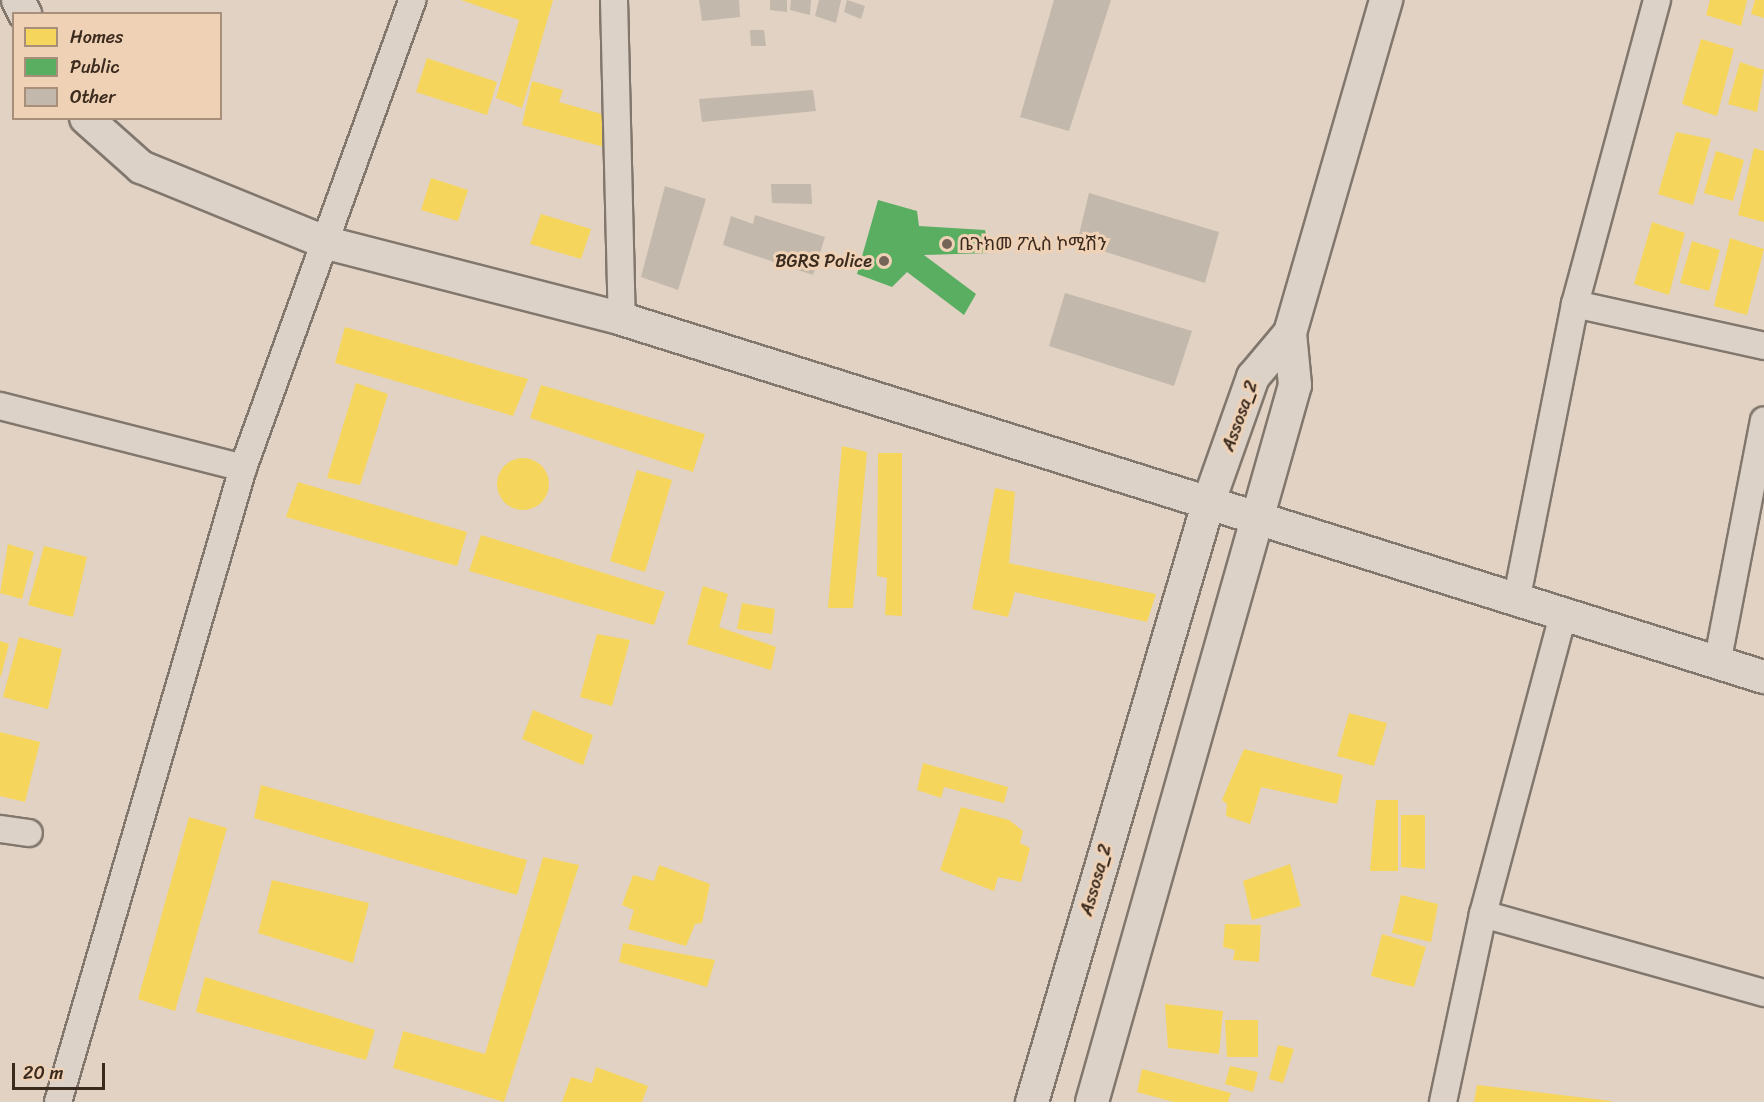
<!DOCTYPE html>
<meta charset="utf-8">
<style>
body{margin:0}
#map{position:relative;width:1764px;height:1102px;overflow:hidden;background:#e2d2c3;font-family:Sriracha,"Noto Sans Ethiopic",sans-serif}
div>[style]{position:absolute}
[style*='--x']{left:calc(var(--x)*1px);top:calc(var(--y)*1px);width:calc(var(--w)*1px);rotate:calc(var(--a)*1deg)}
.homes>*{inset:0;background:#f6d55c}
.round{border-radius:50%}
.public>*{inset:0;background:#5aae61}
.building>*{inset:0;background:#c3b8ac}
.roads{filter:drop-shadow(2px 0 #81776d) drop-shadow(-2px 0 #81776d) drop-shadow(0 2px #81776d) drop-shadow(0 -2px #81776d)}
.minor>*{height:26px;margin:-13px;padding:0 13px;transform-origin:13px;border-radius:13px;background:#ddd2c8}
.tertiary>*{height:32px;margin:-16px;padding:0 16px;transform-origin:16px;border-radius:16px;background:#ddd2c8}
.dots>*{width:16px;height:16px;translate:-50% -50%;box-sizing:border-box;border:3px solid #efd2b6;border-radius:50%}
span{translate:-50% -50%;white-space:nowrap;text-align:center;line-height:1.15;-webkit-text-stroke:6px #efd2b6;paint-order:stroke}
.poi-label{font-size:18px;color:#3b2a1e}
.left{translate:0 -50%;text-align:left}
.right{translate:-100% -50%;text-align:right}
.street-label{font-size:18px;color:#3b2a1e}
.legend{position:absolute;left:12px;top:12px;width:210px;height:108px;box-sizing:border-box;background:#efd2b6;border:2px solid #a78f79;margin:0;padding:8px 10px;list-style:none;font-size:18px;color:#3b2a1e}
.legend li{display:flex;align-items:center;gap:12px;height:30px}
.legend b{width:30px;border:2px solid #a78f79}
.scale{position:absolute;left:12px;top:1063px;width:93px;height:27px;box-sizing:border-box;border:3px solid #3b2a1e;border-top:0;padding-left:8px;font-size:18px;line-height:21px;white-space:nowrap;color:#3b2a1e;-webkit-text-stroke:4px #efd2b6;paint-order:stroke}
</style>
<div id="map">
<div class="homes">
<i style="clip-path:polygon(461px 0,553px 0,522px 108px,496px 98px,519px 20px)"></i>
<i style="clip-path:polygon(1710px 0,1747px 0,1741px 26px,1706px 15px)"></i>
<i style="clip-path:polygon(1755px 0,1764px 0,1764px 18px,1751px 14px)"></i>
<i style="clip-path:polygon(1701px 39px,1734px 49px,1717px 116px,1682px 104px)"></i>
<i style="clip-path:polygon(427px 58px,497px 82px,487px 115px,416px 92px)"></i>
<i style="clip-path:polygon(1740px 62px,1764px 70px,1757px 112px,1728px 104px)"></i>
<i style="clip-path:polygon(532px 81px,563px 90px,559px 102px,616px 118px,608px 148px,522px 125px)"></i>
<i style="clip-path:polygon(1676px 132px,1711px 139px,1693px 205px,1658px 194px)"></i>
<i style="clip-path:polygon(1754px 148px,1764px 151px,1764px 222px,1738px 215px)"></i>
<i style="clip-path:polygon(1716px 151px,1744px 160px,1733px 201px,1704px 193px)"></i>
<i style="clip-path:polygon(431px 178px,468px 190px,458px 221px,421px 210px)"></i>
<i style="clip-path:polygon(541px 214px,591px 229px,581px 259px,530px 244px)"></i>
<i style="clip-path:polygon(1652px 222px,1685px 233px,1669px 295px,1634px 284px)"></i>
<i style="clip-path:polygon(1730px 238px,1764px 249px,1747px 315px,1714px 306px)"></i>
<i style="clip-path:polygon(1692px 241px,1720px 250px,1709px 291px,1680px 283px)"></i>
<i style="clip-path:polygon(345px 327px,528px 379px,513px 416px,335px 363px)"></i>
<i style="clip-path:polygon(356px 383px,388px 394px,360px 485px,327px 478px)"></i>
<i style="clip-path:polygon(541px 385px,705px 434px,693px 472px,530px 418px)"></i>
<i style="clip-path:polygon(842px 446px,867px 452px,853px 608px,828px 608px)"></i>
<i style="clip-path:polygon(878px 453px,902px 453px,902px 616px,885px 615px,887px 578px,877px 576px)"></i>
<i class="round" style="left:497px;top:458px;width:52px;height:52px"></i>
<i style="clip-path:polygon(637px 470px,672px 480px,645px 572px,610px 561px)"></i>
<i style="clip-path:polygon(298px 482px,467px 532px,457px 566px,286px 517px)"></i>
<i style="clip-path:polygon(995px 488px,1015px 492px,1009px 563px,1156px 594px,1147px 622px,1015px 592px,1008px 617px,972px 609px)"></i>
<i style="clip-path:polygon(481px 535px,665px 592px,654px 625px,469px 571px)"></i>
<i style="clip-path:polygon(8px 544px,34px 552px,22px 599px,0 593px)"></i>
<i style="clip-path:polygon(44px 546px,87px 557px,73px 617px,28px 605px)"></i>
<i style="clip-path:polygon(703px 586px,728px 594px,719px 627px,776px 647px,771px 670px,687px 644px)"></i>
<i style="clip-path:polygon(742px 603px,775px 609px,772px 634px,737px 629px)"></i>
<i style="clip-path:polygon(597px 634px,630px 640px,612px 706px,580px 697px)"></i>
<i style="clip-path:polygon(19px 637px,62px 649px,48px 709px,3px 697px)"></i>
<i style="clip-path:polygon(0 641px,9px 644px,1px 676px,0 676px)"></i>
<i style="clip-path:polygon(533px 710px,593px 735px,583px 765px,522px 739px)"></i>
<i style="clip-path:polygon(1349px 713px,1387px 723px,1374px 766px,1337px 756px)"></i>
<i style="clip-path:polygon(0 732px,40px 742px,25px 802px,0 796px)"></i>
<i style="clip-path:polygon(1244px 749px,1343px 775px,1337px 804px,1261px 787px,1250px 824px,1226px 816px,1227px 804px,1222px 800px)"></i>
<i style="clip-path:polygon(923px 763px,1008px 787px,1004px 803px,944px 787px,941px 798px,917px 790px)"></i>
<i style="clip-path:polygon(261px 785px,527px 860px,517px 895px,254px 818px)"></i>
<i style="clip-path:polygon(1376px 800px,1398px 800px,1398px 871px,1370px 871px)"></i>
<i style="clip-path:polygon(961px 807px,1009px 820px,1023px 831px,1020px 843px,1030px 848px,1021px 882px,998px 877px,994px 891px,940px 870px)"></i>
<i style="clip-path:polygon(1401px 815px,1425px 815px,1425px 869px,1401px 867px)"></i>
<i style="clip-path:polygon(189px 817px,227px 828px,175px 1011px,138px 999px)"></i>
<i style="clip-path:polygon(543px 857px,579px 865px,504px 1102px,393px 1068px,403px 1031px,485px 1054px)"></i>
<i style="clip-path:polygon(1290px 864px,1301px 906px,1252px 920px,1243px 881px)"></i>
<i style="clip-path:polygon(659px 865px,710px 884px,702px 923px,695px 924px,686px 946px,628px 929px,634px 910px,622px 905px,633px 875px,654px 881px)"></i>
<i style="clip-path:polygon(272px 880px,369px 903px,353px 963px,258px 933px)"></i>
<i style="clip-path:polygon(1401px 895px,1438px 904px,1431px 942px,1392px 933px)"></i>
<i style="clip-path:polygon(1225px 924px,1261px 925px,1259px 962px,1233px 960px,1235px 950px,1223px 947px)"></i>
<i style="clip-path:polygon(1382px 934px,1426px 947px,1414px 987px,1371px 976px)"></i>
<i style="clip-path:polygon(623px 943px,715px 960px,707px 987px,619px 962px)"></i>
<i style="clip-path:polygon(205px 977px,375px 1030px,366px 1060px,196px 1012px)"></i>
<i style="clip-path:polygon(1165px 1004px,1223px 1011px,1219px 1054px,1168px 1048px)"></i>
<i style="clip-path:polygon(1225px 1020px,1258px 1020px,1258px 1057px,1227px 1057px)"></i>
<i style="clip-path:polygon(1278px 1045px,1294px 1049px,1283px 1083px,1269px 1079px)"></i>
<i style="clip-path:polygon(1230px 1066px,1258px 1072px,1253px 1092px,1225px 1084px)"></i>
<i style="clip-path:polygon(596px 1067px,648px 1086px,642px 1102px,562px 1102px,571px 1077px,592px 1083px)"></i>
<i style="clip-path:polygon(1142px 1069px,1231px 1093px,1228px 1102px,1174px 1102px,1137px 1092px)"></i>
<i style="clip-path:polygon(1477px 1085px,1611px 1101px,1611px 1102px,1474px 1102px)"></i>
</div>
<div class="public">
<i style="clip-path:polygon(878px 200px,917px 211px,919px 226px,985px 230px,990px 253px,924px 255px,976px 294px,964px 315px,907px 272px,892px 287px,857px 274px)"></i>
</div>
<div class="building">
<i style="clip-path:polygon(699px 0,739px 0,740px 17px,702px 21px)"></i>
<i style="clip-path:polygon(770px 0,787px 0,787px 12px,770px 10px)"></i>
<i style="clip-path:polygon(791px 0,811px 0,810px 15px,790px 10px)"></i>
<i style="clip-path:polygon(819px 0,841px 0,836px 23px,815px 16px)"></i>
<i style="clip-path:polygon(847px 0,865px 6px,861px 19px,844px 12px)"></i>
<i style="clip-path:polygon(1054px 0,1111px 0,1069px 131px,1020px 117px)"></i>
<i style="clip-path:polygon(750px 30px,764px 30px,766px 46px,751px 46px)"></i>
<i style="clip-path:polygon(813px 90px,816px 111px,702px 122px,699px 99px)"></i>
<i style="clip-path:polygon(771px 184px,811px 184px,812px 204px,772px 203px)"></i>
<i style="clip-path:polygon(665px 186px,706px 199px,678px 290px,641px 277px)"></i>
<i style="clip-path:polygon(1089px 193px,1219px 232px,1205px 283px,1077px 243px)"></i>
<i style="clip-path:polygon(755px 215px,825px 237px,813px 275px,723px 245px,731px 216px,753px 224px)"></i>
<i style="clip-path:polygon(1065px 293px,1192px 331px,1174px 386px,1049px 346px)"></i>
</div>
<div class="roads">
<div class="minor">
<i style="--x:614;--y:0;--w:319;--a:88.6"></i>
<i style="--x:1575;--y:304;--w:194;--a:12.5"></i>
<i style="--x:0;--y:406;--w:251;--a:14.3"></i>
<i style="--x:1516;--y:602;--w:304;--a:-78.8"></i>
<i style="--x:1575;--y:304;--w:315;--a:-74.9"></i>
<i style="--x:1717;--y:664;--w:248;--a:-79.1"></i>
<i style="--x:0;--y:829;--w:29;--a:8"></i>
<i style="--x:1483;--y:914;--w:292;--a:15.7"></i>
<i style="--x:58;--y:1102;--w:660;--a:-73.73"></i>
<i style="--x:243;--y:468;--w:498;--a:-70.1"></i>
<i style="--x:1443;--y:1102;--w:192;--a:-78"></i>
<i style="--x:1483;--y:914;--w:309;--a:-75"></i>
</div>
<div class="tertiary">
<i style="--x:18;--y:0;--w:16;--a:63"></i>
<i style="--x:86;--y:118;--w:74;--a:41.7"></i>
<i style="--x:141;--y:167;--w:201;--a:22.2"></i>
<i style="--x:327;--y:243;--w:305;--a:14.4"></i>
<i style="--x:622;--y:319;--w:1197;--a:17.41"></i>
<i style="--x:1032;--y:1102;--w:623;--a:-73.6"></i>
<i style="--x:1208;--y:504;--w:135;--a:-70.5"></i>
<i style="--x:1253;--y:377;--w:57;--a:-49.9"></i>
<i style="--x:1092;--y:1102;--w:745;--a:-74.19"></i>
<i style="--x:1295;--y:385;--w:52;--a:-95.5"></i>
<i style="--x:1290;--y:333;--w:347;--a:-73.9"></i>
</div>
</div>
<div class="dots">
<i style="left:947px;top:244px;background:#756558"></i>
<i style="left:884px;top:261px;background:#756558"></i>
</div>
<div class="poi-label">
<span class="left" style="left:959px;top:244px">ቤጉክመ ፖሊስ ኮሚሽን</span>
<span class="right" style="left:872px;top:261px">BGRS Police</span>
</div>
<div class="street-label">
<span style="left:1240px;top:416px;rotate:-70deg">Assosa_2</span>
<span style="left:1096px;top:880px;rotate:-74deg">Assosa_2</span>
</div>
<ul class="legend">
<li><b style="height:16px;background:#f6d55c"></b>Homes</li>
<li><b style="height:16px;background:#5aae61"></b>Public</li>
<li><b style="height:16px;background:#c3b8ac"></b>Other</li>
</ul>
<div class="scale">20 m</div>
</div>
